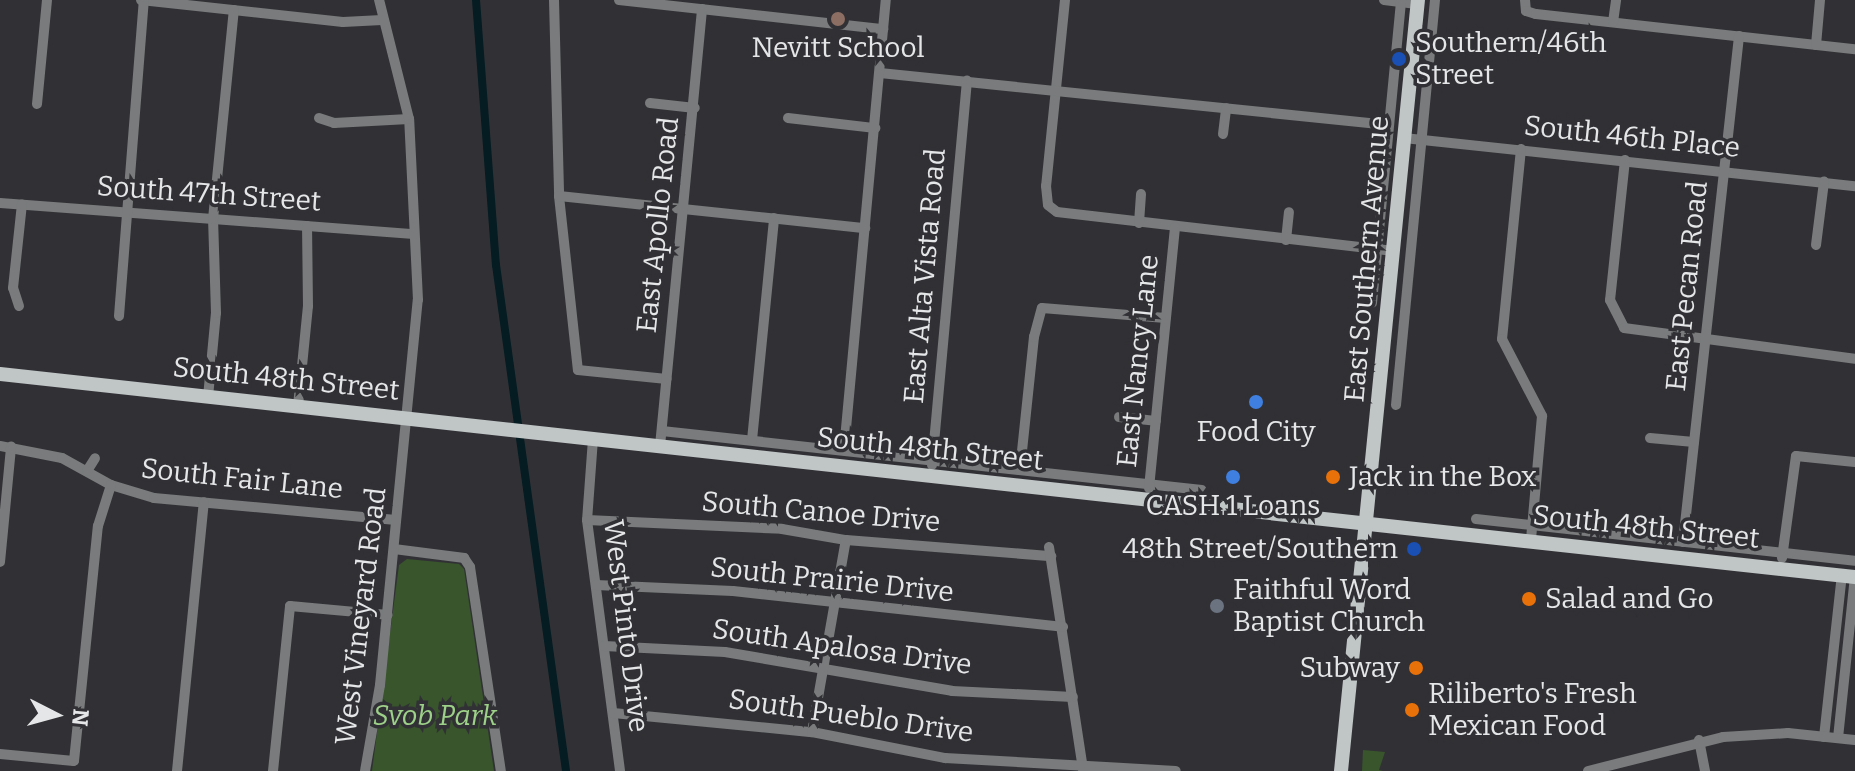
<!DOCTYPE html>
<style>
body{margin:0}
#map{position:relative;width:1855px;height:771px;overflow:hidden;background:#313135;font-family:Bitter,serif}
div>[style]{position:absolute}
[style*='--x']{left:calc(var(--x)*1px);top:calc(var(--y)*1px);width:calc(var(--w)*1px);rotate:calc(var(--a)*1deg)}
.green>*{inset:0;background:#38552c}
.canal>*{height:8px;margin:-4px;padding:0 4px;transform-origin:4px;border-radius:4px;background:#041c22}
.minor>*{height:10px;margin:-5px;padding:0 5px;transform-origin:5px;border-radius:5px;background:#797b7c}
.major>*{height:14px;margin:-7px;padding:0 7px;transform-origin:7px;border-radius:7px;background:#c0c5c6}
.dots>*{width:22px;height:22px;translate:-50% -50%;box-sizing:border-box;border:4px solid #313135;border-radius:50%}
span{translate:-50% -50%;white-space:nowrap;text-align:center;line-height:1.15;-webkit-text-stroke:7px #313135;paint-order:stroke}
.poi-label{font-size:28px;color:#e5e6e8}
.left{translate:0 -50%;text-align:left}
.right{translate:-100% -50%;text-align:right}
.street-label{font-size:28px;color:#e5e6e8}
.park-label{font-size:28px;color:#9dd088;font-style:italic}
.north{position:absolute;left:16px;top:675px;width:80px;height:80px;-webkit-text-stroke:6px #313135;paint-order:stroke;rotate:96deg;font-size:22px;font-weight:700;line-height:32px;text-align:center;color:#e5e6e8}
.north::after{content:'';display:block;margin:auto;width:28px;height:36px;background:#e5e6e8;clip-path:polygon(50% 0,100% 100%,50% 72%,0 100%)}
</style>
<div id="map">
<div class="green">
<i style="clip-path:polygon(407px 559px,459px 564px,464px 569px,494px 771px,372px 771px,399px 565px)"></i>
<i style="clip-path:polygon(1363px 750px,1385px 752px,1379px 770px,1383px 771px,1362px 771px)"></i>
</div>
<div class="canal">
<i style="--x:476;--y:0;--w:266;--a:85.7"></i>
<i style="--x:496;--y:265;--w:511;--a:82.12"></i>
</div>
<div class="minor">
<i style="--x:141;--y:0;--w:203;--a:6.2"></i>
<i style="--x:343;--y:22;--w:39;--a:-3"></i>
<i style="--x:554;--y:0;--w:196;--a:88.5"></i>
<i style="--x:559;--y:196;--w:175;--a:83.8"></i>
<i style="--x:578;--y:370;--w:89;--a:5.8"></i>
<i style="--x:619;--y:0;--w:266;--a:6.3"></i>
<i style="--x:1065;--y:0;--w:187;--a:95.8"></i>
<i style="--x:1046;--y:186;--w:19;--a:84"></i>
<i style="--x:1048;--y:205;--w:11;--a:38"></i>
<i style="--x:1057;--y:212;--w:339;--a:6.6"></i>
<i style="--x:1384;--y:0;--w:33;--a:7"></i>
<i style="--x:1525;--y:0;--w:11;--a:85"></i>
<i style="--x:1526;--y:11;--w:10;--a:17"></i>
<i style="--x:1536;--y:14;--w:321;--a:6.3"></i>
<i style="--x:1613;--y:22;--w:22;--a:-82"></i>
<i style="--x:1816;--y:45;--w:45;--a:-84.9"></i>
<i style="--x:880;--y:73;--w:511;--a:5.84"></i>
<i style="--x:650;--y:103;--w:45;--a:6.3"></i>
<i style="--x:37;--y:104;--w:104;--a:-84.5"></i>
<i style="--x:319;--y:118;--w:16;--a:18"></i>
<i style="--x:334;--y:123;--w:75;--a:-3.1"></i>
<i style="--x:788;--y:118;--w:88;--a:6.6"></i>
<i style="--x:1223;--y:134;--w:26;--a:-83"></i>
<i style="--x:1404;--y:138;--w:454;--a:6.1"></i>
<i style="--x:1521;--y:149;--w:191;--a:95.7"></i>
<i style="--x:1502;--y:339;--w:87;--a:62.5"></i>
<i style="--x:1542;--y:416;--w:124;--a:95.1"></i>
<i style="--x:1625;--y:160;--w:141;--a:96.1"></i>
<i style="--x:1610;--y:300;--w:31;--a:63"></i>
<i style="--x:1624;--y:328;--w:233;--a:7.6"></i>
<i style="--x:559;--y:196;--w:308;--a:6"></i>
<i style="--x:0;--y:203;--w:415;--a:4.3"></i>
<i style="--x:1139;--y:223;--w:29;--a:-86"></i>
<i style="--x:1286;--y:240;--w:28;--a:-84"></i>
<i style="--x:1816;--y:245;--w:64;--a:-82.8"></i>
<i style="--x:1372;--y:303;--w:304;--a:-84.5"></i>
<i style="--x:19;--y:306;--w:19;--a:-108"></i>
<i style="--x:13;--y:288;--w:84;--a:-83.9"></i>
<i style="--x:119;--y:316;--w:317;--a:-85.5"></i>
<i style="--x:208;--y:397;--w:84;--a:-84.6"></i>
<i style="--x:216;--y:313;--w:94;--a:-91.8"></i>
<i style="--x:213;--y:219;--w:210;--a:-84.3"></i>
<i style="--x:1396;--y:405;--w:407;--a:-84.5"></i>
<i style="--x:298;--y:406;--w:100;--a:-84.3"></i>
<i style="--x:308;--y:306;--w:80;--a:-90.7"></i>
<i style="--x:1119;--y:417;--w:37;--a:6"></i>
<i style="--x:662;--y:431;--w:543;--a:6.24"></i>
<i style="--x:1650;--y:438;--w:44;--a:5.2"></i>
<i style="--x:593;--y:439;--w:81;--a:94.2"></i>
<i style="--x:587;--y:520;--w:253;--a:82.5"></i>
<i style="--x:752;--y:440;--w:223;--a:-84.3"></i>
<i style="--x:0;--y:446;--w:63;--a:11"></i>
<i style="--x:62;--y:458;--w:56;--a:28.9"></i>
<i style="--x:111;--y:485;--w:45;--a:16.8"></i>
<i style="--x:154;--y:498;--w:243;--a:5.2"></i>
<i style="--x:660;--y:446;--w:439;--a:-84.5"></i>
<i style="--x:844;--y:450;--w:452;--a:-84.7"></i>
<i style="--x:932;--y:465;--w:386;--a:-84.8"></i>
<i style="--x:1020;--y:470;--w:134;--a:-84"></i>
<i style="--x:1034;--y:337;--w:30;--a:-75"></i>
<i style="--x:1042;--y:308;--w:124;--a:4.6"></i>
<i style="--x:87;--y:471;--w:15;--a:-58"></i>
<i style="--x:1149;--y:488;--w:262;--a:-84.3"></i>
<i style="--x:1476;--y:519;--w:381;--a:6.3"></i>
<i style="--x:587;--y:520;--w:195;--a:2.6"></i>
<i style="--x:782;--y:529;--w:65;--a:9.8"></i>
<i style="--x:846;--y:540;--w:206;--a:4.5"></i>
<i style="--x:1683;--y:542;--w:509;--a:-83.68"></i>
<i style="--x:1049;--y:547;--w:226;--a:81.3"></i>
<i style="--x:394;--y:549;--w:71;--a:7.3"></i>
<i style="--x:464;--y:558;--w:11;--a:56"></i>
<i style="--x:470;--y:567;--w:206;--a:81.4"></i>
<i style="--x:1782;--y:558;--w:103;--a:-82.2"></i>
<i style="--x:1796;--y:456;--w:59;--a:5.8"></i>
<i style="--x:0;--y:562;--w:116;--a:-84.5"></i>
<i style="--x:596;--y:585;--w:137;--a:2.5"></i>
<i style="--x:733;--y:591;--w:332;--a:6.2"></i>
<i style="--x:604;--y:646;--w:121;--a:2.8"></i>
<i style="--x:725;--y:652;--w:230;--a:9.7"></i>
<i style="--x:952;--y:691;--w:121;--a:2.8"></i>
<i style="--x:613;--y:713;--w:200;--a:5.5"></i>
<i style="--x:812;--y:732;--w:136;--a:11.1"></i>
<i style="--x:945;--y:758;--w:231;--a:3.2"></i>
<i style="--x:812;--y:732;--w:195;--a:-80"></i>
<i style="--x:1824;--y:737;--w:163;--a:-83.7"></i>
<i style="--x:1838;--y:738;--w:163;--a:-84"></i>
<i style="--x:1699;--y:740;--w:32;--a:79"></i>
<i style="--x:0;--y:754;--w:74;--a:5.4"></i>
<i style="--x:74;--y:761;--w:236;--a:-84.2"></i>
<i style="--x:98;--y:526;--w:43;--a:-72.4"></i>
<i style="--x:177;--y:771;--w:270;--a:-84.3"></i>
<i style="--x:273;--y:771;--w:166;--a:-84.1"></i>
<i style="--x:290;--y:606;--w:98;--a:5.2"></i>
<i style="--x:365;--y:771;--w:87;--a:-80.1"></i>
<i style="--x:380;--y:685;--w:387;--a:-84.4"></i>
<i style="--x:418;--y:300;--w:181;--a:-92.8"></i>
<i style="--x:409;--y:119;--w:123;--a:-104.1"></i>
<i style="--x:1588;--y:771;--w:139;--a:-14.1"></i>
<i style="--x:1723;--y:737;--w:65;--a:-3.5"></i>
<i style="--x:1788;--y:733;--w:67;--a:6"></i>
</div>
<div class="major">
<i style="--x:0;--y:374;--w:1866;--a:6.25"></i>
<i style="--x:1341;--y:771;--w:775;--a:-84.3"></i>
</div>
<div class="dots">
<i style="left:838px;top:19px;background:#8d6e63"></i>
<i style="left:1399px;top:59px;background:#1a4fb4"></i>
<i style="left:1256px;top:402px;background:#3f7fe0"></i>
<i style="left:1233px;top:477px;background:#3f7fe0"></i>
<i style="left:1333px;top:477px;background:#e8710a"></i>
<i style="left:1414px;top:549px;background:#1a4fb4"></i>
<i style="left:1529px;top:599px;background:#e8710a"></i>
<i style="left:1217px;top:606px;background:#6b7280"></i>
<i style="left:1416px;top:668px;background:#e8710a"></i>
<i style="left:1412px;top:710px;background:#e8710a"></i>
</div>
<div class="poi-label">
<span class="left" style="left:1415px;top:59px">Southern/46th<br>Street</span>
<span style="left:838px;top:48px">Nevitt School</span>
<span style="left:1256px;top:432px">Food City</span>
<span class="left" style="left:1349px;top:477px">Jack in the Box</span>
<span style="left:1233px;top:506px">CASH 1 Loans</span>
<span class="right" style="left:1398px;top:549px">48th Street/Southern</span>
<span class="left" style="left:1233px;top:606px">Faithful Word<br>Baptist Church</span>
<span class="left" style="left:1545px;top:599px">Salad and Go</span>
<span class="right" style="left:1400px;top:668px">Subway</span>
<span class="left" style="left:1428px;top:710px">Riliberto's Fresh<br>Mexican Food</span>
</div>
<div class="street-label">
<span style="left:1632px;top:137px;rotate:6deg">South 46th Place</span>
<span style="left:209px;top:194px;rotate:4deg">South 47th Street</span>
<span style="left:658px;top:225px;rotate:-84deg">East Apollo Road</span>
<span style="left:1367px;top:259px;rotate:-85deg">East Southern Avenue</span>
<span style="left:925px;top:276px;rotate:-85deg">East Alta Vista Road</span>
<span style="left:1687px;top:286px;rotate:-84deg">East Pecan Road</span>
<span style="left:1138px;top:361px;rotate:-84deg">East Nancy Lane</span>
<span style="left:286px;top:379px;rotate:6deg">South 48th Street</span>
<span style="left:930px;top:449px;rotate:6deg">South 48th Street</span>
<span style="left:242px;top:479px;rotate:6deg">South Fair Lane</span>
<span style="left:821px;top:512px;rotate:5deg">South Canoe Drive</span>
<span style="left:1646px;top:527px;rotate:6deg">South 48th Street</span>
<span style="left:832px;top:580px;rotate:6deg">South Prairie Drive</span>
<span style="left:361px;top:616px;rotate:-83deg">West Vineyard Road</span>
<span style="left:626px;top:626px;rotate:83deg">West Pinto Drive</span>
<span style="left:842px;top:647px;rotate:8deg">South Apalosa Drive</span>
<span style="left:851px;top:716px;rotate:8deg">South Pueblo Drive</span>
</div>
<div class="park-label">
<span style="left:435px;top:716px">Svob Park</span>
</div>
<div class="north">N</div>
</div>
